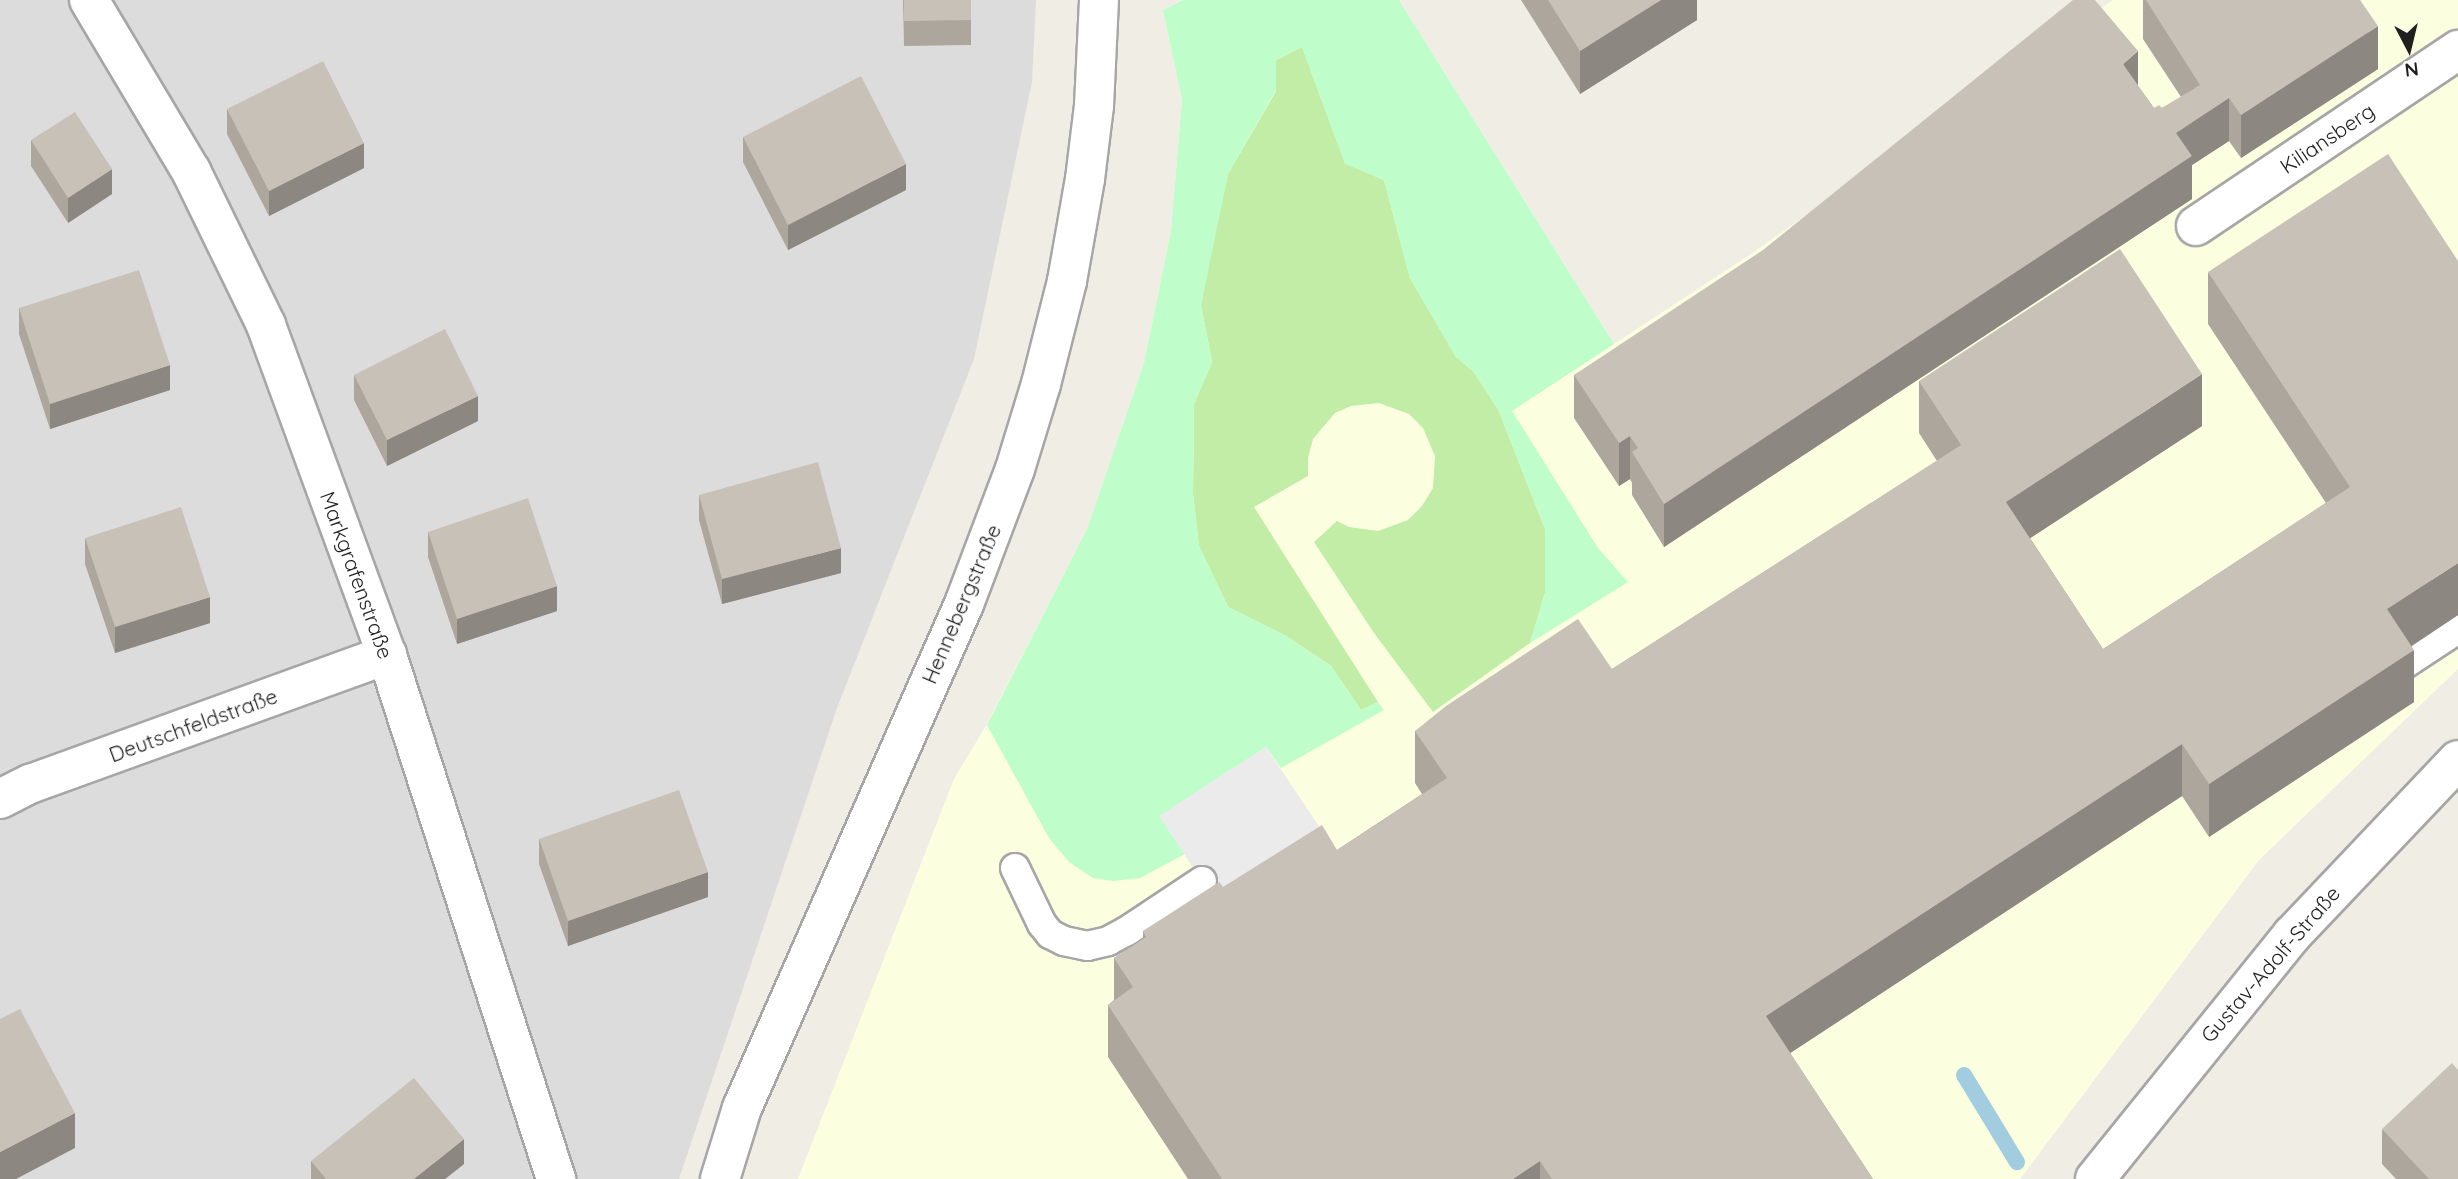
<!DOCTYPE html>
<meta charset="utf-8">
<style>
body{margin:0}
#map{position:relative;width:2458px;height:1179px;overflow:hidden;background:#f0eee4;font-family:Quicksand,sans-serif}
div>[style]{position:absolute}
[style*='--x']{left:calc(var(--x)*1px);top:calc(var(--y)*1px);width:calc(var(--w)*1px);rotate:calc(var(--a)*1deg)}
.residential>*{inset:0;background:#dddcdc}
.education>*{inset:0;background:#fcffdf}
.grass>*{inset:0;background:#c2eda7}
.park>*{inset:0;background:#bffdcb}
.parking>*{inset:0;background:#ebebeb}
.stream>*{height:16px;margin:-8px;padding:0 8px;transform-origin:8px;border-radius:8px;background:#a2cce0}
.roads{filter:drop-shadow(2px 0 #a6a6a6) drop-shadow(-2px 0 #a6a6a6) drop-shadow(0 2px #a6a6a6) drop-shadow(0 -2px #a6a6a6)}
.lane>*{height:28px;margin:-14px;padding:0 14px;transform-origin:14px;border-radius:14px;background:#fff}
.street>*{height:38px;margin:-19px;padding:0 19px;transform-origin:19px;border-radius:19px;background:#fff}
.wall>*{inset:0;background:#aca69d}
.shaded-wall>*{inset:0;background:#8c8780}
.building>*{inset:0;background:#c8c1b7}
span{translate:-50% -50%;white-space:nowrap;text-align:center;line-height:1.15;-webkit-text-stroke:5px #fff;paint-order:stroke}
.street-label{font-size:21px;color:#1f1f1f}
.north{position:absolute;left:2374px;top:14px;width:70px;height:70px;-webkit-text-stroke:5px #fff;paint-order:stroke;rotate:173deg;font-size:19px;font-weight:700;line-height:28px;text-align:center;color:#1f1f1f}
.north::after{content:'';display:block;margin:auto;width:24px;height:32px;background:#1f1f1f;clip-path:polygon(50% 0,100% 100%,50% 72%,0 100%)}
</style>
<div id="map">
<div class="residential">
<i style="clip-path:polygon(0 0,1036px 0,1032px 82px,974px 359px,837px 708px,679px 1179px,0 1179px)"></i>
</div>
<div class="education">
<i style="clip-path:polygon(1183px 0,1399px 0,1614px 344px,1748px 256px,2113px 0,2458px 0,2458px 669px,2259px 860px,2020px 1179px,798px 1179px,954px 779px,987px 724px,1087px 529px,1144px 363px,1171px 231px,1182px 100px,1163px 10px)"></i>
</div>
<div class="grass">
<i style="clip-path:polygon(1302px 47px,1345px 163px,1384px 180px,1410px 278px,1456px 357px,1473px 371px,1498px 409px,1545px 529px,1545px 593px,1530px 643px,1433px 712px,1374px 633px,1314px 542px,1337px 521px,1349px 527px,1378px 531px,1408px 520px,1422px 506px,1433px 488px,1435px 456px,1423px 428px,1409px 414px,1379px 403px,1351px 406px,1335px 413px,1313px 439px,1308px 458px,1308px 476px,1254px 507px,1378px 702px,1361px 710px,1331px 666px,1286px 636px,1228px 607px,1199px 546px,1193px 494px,1194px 404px,1212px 362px,1201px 305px,1214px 238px,1228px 174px,1276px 91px,1276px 60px)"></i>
</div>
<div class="park">
<i style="clip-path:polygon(1183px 0,1399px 0,1614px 344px,1512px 411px,1598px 548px,1628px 582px,1530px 643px,1545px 593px,1545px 529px,1498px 409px,1473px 371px,1456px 357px,1410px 278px,1384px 180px,1345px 164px,1302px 47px,1276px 60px,1276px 90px,1228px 174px,1201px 305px,1212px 362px,1194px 404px,1193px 494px,1199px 545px,1228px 607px,1286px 636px,1331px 666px,1361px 710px,1378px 702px,1384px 710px,1281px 768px,1266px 747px,1160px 816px,1185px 854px,1140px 878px,1113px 881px,1093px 878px,1069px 862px,1049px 838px,987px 725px,1087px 529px,1144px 363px,1171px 231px,1182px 100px,1163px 10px)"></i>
</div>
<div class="parking">
<i style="clip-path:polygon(1266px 747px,1337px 853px,1230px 923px,1159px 816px)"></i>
</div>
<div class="stream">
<i style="--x:1964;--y:1075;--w:102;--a:58.7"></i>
</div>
<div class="roads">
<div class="lane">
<i style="--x:2394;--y:671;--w:77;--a:-33.3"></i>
<i style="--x:1015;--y:868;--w:62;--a:64.3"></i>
<i style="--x:1042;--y:924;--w:13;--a:51"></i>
<i style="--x:1050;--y:934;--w:16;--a:27"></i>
<i style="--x:1064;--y:941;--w:24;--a:12"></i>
<i style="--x:1087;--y:946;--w:22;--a:-13"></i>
<i style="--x:1108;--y:941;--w:21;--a:-28"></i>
<i style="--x:1127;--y:931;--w:90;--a:-33.7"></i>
</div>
<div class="street">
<i style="--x:89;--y:0;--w:199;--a:59.2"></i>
<i style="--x:191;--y:171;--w:171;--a:64"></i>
<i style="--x:266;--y:325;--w:351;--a:69.9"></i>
<i style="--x:387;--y:655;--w:551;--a:72.12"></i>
<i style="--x:2196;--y:226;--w:316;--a:-33.9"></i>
<i style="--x:0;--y:799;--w:34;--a:-27"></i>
<i style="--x:30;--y:784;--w:380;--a:-19.9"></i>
<i style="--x:720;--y:1179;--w:74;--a:-72.8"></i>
<i style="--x:742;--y:1108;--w:551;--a:-66.23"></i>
<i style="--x:964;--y:604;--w:144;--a:-69.3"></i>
<i style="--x:1015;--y:469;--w:89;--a:-73"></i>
<i style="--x:1041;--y:384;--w:106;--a:-75.8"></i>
<i style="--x:1067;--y:281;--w:104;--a:-80"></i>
<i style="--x:1085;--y:179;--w:74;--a:-83"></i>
<i style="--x:1094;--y:106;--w:106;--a:-87.3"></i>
<i style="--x:2095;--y:1179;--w:314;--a:-51.1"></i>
<i style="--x:2292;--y:935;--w:241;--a:-46.5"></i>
</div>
</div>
<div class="wall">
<i style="clip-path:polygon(903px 0,971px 20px,971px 45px,904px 46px)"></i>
<i style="clip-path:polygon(1521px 0,1697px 0,1697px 20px,1580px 94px)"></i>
<i style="clip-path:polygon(2143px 0,2360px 0,2378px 69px,2241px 158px,2229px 141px,2192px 165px,2192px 199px,1664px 547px,1632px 495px,1632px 483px,1630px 479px,1619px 486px,1574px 418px,1574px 375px,2138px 86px,2154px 108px,2162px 108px,2181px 97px,2143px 39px)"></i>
<i style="clip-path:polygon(227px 109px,364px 168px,269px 216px,227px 134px)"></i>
<i style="clip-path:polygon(743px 137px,906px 190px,788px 250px,743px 162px)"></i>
<i style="clip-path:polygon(31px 140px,112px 194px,68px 223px,31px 166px)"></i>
<i style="clip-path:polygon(2208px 272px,2458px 615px,2412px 646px,2414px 702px,2209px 837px,2182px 796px,1790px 1053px,1873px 1179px,1188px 1179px,1108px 1057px,1108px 1005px,1114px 1000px,1114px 958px,1143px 939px,1143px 931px,1223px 887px,1337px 850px,1422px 794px,1415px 783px,1415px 731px,1612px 669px,1937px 461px,1919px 433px,1919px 381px,2202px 426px,2030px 538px,2103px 649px,2326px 503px,2208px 324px)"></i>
<i style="clip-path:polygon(19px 308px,170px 390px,50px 429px,19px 334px)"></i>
<i style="clip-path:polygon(354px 375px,478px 421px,387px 466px,354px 400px)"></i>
<i style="clip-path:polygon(699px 495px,841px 573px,722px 604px,699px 520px)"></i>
<i style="clip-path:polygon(428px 532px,557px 611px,457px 644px,428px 557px)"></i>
<i style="clip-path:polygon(85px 538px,210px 623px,115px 653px,85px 564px)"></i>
<i style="clip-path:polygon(539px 839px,708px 897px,568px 946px,539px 864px)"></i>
<i style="clip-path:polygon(2382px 1129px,2458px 1179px,2396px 1179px,2382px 1164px)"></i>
<i style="clip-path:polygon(311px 1161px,464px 1164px,445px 1179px,311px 1179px)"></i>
</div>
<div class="shaded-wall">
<i style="clip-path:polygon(1661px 0,1697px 0,1697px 20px,1580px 94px,1580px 51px)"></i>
<i style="clip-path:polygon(2378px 26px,2378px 69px,2241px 158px,2241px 115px)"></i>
<i style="clip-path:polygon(2138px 51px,2138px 94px,2123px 64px)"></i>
<i style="clip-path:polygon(2229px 98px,2229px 141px,2192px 165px,2192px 199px,1664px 547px,1664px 504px,2176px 133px)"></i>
<i style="clip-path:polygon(364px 143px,364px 168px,269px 216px,269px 191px)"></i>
<i style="clip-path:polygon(906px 164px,906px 190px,788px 250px,788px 225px)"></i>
<i style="clip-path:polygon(112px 169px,112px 194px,68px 223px,68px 198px)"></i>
<i style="clip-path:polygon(170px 365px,170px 390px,50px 429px,50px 404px)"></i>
<i style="clip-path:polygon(2202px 374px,2202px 426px,2006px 554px,2006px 502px)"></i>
<i style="clip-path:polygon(478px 396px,478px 421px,387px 466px,387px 440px)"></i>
<i style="clip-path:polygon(1630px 436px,1630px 479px,1619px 486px,1619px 443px)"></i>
<i style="clip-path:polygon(841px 548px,841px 573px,722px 604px,722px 579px)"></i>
<i style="clip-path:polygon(2458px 563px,2458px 615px,2387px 662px,2387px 609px)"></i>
<i style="clip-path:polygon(557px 586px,557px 611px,457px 644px,457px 619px)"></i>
<i style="clip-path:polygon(210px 597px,210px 623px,115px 653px,115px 627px)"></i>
<i style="clip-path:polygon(2414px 650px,2414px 702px,2209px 837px,2209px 784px)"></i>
<i style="clip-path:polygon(2182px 744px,2182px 796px,1766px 1069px,1766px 1016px)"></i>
<i style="clip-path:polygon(708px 872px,708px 897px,568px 946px,568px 921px)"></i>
<i style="clip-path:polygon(75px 1113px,75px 1148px,16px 1179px,0 1179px,0 1152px)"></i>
<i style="clip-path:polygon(464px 1139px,464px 1164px,445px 1179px,414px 1179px)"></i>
<i style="clip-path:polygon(1540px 1161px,1540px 1179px,1513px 1179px)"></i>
</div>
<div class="building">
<i style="clip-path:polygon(904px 0,971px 0,971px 20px,904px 21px)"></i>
<i style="clip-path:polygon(1548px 0,1661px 0,1580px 51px)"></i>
<i style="clip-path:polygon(2073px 0,2095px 0,2138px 51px,2123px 64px,2154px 108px,2159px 105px,2162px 108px,2200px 85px,2146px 0,2360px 0,2378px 26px,2241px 115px,2229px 98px,2176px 133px,2192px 156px,1664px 504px,1632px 452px,1638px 448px,1630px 436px,1619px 443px,1574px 375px,1763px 250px)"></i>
<i style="clip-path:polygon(323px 61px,364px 143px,269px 191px,227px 109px)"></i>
<i style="clip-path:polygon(861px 76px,906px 164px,788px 225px,743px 137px)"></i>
<i style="clip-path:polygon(75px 112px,112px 169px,68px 198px,31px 140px)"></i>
<i style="clip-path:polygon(2388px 154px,2458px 261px,2458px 563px,2387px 609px,2414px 650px,2209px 784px,2182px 744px,1766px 1016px,1873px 1179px,1552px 1179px,1540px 1161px,1513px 1179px,1222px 1179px,1108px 1005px,1133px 987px,1114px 958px,1146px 937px,1143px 931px,1219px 882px,1223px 887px,1322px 825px,1337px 850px,1447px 778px,1415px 731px,1446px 706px,1578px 619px,1612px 669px,1961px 445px,1919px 381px,2120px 249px,2202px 374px,2006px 502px,2103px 649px,2350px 487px,2208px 272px)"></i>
<i style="clip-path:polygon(139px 270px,170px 365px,50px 404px,19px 308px)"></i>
<i style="clip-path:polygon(445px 329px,478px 396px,387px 440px,354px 375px)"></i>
<i style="clip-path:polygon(818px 462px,841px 548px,722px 579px,699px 495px)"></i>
<i style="clip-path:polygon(528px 498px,557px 586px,457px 619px,428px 532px)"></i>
<i style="clip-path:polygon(181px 507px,210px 597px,115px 627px,85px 538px)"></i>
<i style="clip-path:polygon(679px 790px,708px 872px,568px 921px,539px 839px)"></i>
<i style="clip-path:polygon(20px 1009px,75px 1113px,0 1152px,0 1019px)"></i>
<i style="clip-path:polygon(2452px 1063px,2458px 1070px,2458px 1179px,2429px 1179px,2382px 1129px)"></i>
<i style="clip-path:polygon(414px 1078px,464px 1139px,414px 1179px,326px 1179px,311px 1161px)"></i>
</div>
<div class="street-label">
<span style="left:2327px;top:138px;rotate:-34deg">Kiliansberg</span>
<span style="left:357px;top:575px;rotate:70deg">Markgrafenstraße</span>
<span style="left:961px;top:604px;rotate:-67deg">Hennebergstraße</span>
<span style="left:193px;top:725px;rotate:-20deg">Deutschfeldstraße</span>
<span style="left:2270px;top:964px;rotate:-49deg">Gustav-Adolf-Straße</span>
</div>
<div class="north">N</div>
</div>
